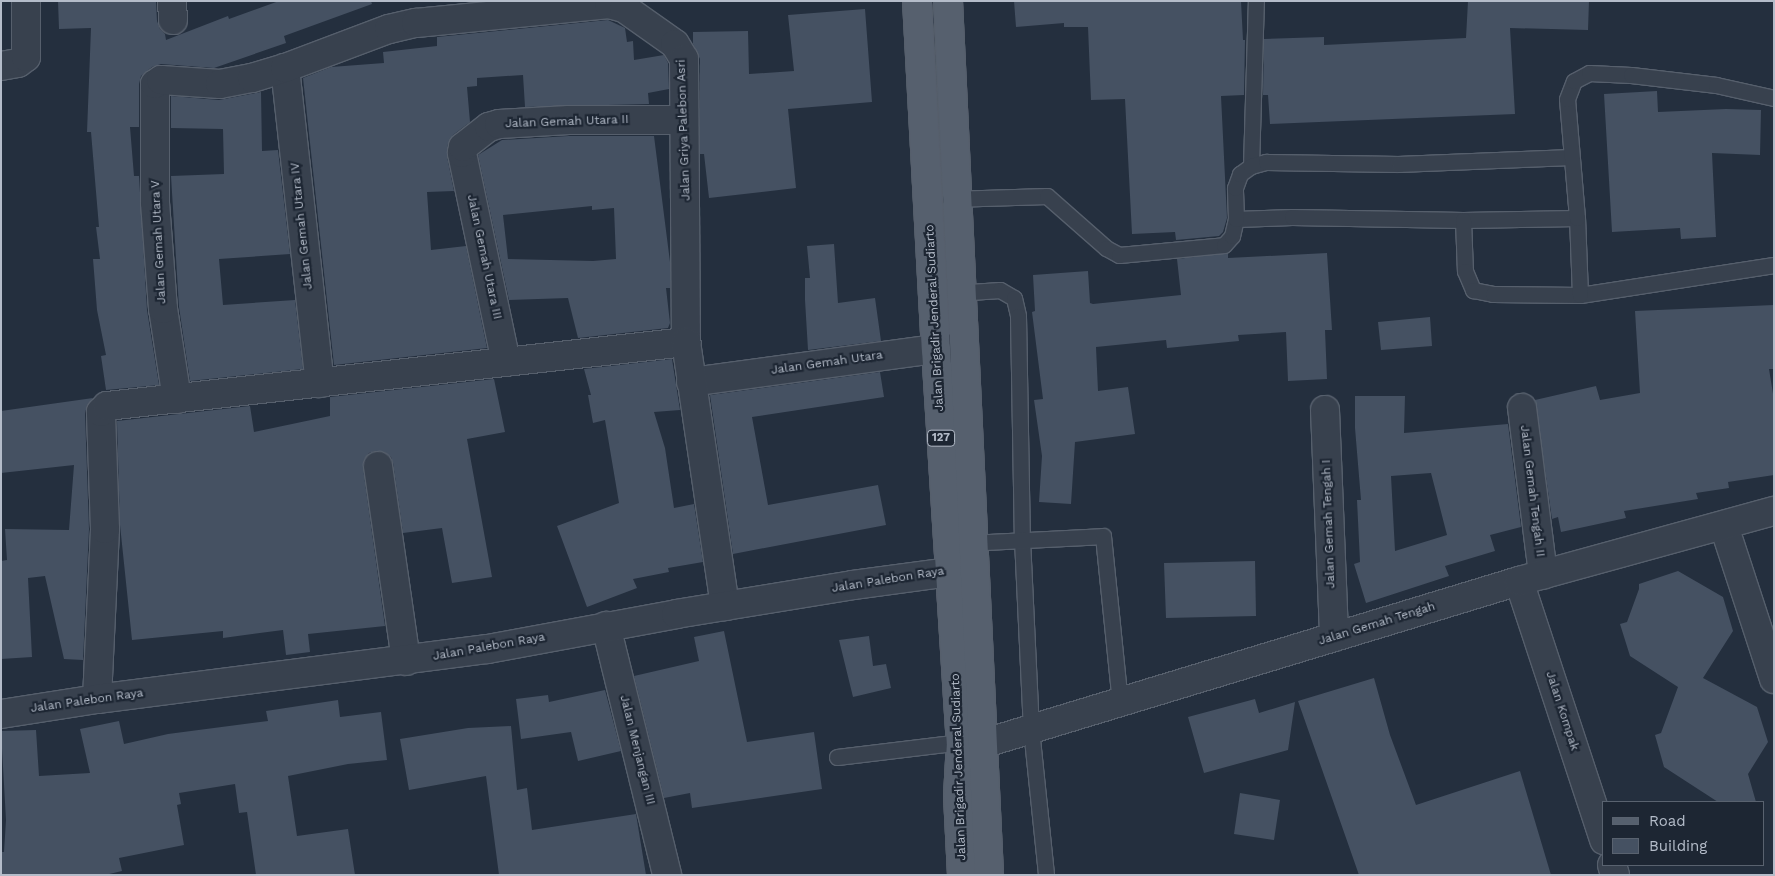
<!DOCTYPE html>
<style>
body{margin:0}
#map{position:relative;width:1775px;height:876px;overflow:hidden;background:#242f3e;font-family:"Work Sans",sans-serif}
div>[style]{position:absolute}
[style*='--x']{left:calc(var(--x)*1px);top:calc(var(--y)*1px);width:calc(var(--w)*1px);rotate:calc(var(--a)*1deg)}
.building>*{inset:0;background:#455162}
.roads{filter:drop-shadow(1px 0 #565f6c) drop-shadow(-1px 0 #565f6c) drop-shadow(0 1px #565f6c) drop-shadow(0 -1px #565f6c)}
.lane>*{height:15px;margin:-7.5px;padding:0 7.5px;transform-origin:7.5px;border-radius:7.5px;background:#38414e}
.street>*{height:28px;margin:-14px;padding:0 14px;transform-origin:14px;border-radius:14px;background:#38414e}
.primary>*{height:28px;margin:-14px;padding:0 14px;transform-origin:14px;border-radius:14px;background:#56606e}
span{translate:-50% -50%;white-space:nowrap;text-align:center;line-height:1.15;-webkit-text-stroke:4.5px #1d2633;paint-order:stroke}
.shield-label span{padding:1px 4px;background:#1d2633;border:1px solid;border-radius:4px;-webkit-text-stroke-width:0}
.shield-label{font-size:11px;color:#b4bcc9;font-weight:700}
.street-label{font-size:12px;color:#b4bcc9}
.frame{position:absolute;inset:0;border:2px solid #b4bcc9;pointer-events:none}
.legend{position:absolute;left:1602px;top:801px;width:162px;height:65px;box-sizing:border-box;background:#1d2633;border:1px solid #59626f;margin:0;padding:6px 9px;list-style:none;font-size:15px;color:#b4bcc9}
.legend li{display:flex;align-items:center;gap:10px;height:25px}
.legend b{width:25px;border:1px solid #59626f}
</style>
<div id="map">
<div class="building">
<i style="clip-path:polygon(58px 1px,156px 1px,157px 21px,160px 29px,165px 34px,166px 40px,228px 16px,229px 19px,279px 1px,371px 1px,372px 4px,284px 36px,286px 43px,214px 68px,161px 64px,152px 67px,141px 76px,139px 84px,139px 127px,130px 127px,134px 176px,139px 176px,147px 310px,159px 385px,106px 390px,101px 356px,106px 355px,97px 310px,93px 259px,100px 259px,96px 227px,99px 227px,95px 180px,91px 132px,87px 132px,91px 28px,59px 29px)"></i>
<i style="clip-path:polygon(1014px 1px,1241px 1px,1243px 40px,1245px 40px,1244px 95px,1221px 96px,1227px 218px,1223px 232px,1219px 236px,1176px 240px,1175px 232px,1132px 234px,1125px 99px,1091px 100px,1088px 27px,1064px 27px,1064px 23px,1016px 27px)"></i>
<i style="clip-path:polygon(1468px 1px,1589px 1px,1588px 30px,1510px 28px,1515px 114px,1270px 124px,1268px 95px,1263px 95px,1264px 39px,1324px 37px,1324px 45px,1466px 38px)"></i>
<i style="clip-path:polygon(865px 9px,872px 102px,788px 109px,796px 188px,709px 198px,704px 154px,700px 154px,700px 59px,693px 44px,693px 32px,748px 31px,749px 74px,794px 71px,788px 15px)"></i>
<i style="clip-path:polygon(608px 20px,625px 28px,627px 42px,633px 41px,634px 60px,664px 55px,668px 63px,669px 89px,648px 93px,649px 104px,525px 107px,523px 75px,477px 78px,477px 86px,467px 87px,470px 122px,453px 135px,448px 144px,447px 156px,454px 191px,427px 192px,431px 250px,466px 246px,487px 348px,334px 365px,303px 78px,331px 67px,384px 63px,383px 52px,437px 46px,437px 37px)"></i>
<i style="clip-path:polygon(1657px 91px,1658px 112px,1726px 109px,1761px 110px,1760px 155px,1712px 153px,1716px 237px,1681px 239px,1680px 228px,1612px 232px,1604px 94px)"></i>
<i style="clip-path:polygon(261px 92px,262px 151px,278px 150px,290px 254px,219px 259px,223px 305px,295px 300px,303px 369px,190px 381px,179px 307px,171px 176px,224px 174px,223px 129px,171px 128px,171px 96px,219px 100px)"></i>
<i style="clip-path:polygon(evenodd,569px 136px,654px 136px,670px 262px,670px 288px,666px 288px,670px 323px,668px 328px,578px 338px,568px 298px,509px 300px,478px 155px,502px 140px,569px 136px,592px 206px,592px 210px,614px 208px,616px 259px,593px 261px,508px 259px,503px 215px,592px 206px)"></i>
<i style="clip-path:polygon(834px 244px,838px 303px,875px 298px,881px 341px,808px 350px,805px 300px,805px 278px,810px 278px,807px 246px)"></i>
<i style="clip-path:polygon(1228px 253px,1228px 258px,1327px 253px,1332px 330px,1325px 330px,1327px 379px,1288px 381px,1286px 332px,1238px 335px,1239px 341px,1167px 348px,1166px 340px,1096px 347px,1098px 391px,1128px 387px,1135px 434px,1075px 442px,1071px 504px,1039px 502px,1042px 456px,1034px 400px,1043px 399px,1032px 312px,1035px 311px,1033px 275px,1088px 271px,1090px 303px,1093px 304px,1181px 295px,1177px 259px)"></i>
<i style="clip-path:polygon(1774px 305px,1774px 369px,1769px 369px,1774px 400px,1774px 475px,1728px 482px,1729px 488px,1696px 493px,1698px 499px,1624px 511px,1626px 518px,1561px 532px,1558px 517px,1552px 519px,1535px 400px,1596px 386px,1600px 400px,1640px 393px,1635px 311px)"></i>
<i style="clip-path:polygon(1430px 317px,1432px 346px,1381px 350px,1378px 322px)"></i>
<i style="clip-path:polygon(672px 359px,680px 410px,654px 412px,665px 448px,674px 508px,694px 504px,703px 562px,668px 568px,669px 572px,633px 579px,637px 588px,587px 607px,557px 526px,619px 503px,605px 420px,593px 423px,588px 395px,591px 395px,584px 369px)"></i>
<i style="clip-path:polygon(880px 372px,884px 397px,752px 417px,768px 505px,878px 485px,886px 525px,733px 554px,710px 395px)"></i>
<i style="clip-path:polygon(494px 379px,505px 432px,467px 439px,492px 577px,452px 583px,442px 528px,403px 533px,393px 463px,391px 457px,384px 452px,375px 451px,369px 453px,364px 460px,363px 468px,385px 626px,308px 634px,310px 652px,286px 655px,283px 630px,223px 638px,223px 631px,132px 640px,120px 525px,117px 421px,250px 406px,254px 432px,330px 416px,330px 397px)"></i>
<i style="clip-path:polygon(evenodd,1355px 396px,1405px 396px,1404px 433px,1508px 424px,1521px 527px,1490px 535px,1495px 551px,1445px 566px,1449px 576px,1366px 603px,1354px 564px,1360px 562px,1357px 500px,1361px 500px,1355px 428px,1355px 396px,1431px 473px,1447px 535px,1395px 551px,1391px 476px,1431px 473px)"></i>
<i style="clip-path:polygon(93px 398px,87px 406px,85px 413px,89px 529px,83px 660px,64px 659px,45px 576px,28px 578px,32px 657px,1px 659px,1px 561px,7px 560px,5px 529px,69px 530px,74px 465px,1px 473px,1px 411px)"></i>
<i style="clip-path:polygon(1255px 561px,1256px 616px,1166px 618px,1164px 563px)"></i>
<i style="clip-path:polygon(1678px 571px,1723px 597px,1733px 631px,1703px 678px,1757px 707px,1768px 742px,1748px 774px,1756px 802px,1718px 802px,1664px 767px,1655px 735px,1661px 733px,1678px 687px,1630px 656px,1620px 624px,1627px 622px,1639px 589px,1639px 584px)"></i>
<i style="clip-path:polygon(724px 631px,747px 742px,814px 732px,822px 789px,692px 808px,690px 793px,664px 798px,634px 676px,699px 661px,694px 637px)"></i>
<i style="clip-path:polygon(869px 636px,873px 666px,886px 664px,891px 688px,853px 697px,839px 640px)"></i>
<i style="clip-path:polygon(1374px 678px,1390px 735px,1416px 805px,1520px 771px,1551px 875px,1359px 875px,1298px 701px)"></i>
<i style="clip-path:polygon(605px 690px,621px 751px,578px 761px,571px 732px,521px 739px,516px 699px,548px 695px,549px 702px)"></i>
<i style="clip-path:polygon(1255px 699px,1259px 713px,1295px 702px,1288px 750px,1204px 773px,1188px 717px)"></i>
<i style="clip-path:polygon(338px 700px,340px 717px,381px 712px,387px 760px,348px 764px,288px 776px,297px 836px,348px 829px,355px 875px,256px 875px,247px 812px,239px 813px,235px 784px,179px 793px,181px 804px,177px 805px,184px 845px,119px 858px,122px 871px,105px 875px,1px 875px,1px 852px,4px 852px,6px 820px,1px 731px,36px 730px,39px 776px,90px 773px,80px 729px,119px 721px,124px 744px,168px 734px,268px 721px,266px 711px)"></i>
<i style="clip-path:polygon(511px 726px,517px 790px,527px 788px,532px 830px,636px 814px,646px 875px,499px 875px,486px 776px,409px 790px,400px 739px,468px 728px)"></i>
<i style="clip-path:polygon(1240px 793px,1280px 800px,1274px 840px,1234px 834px)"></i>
</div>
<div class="roads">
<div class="lane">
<i style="--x:1251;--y:166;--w:165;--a:-88.3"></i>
<i style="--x:950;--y:199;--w:97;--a:-1.8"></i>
<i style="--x:1047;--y:196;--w:79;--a:41.4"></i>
<i style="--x:1106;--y:248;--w:15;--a:28"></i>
<i style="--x:1119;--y:255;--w:105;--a:-5.4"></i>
<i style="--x:1224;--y:245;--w:12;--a:-48"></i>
<i style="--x:1232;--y:236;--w:17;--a:-77"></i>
<i style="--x:1236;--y:219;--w:56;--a:-2"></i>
<i style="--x:1292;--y:217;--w:171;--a:1"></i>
<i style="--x:1463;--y:220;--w:114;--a:-1"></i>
<i style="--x:1236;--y:219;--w:31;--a:-92"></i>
<i style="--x:1235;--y:188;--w:15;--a:-70"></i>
<i style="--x:1240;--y:174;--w:14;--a:-36"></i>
<i style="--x:1251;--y:166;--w:16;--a:-15"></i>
<i style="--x:1266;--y:162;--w:133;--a:0.9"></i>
<i style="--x:1399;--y:164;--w:171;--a:-2.3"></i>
<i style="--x:1463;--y:220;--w:51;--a:87.8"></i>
<i style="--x:1465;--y:271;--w:21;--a:67"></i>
<i style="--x:1473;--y:290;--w:20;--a:11"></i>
<i style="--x:1493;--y:294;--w:87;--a:0.7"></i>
<i style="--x:1580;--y:295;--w:196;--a:-8.8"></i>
<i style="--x:955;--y:293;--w:45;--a:-3.8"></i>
<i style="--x:1000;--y:290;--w:16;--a:30"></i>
<i style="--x:1014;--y:298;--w:18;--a:77"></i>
<i style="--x:1018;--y:316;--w:223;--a:89"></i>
<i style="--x:1022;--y:539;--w:190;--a:87.3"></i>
<i style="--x:1031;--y:729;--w:147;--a:84.1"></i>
<i style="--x:1580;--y:295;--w:77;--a:-92.2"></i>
<i style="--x:1577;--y:218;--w:119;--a:-94.8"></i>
<i style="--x:1567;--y:99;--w:19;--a:-69"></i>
<i style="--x:1574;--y:81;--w:17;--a:-28"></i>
<i style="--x:1589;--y:73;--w:42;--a:2.7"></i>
<i style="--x:1631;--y:75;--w:86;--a:6.7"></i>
<i style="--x:1716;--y:85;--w:59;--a:12.6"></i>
<i style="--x:967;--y:543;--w:136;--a:-2.9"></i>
<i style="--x:1103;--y:536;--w:167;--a:84.2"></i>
<i style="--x:837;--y:757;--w:125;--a:-6.9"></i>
</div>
<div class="street">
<i style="--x:172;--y:1;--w:19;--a:87"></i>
<i style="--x:1;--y:66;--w:17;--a:-10"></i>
<i style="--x:18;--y:63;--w:10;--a:-37"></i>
<i style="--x:26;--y:57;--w:56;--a:-90"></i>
<i style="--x:285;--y:68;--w:317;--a:83.7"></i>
<i style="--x:506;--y:362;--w:214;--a:-101.9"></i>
<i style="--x:462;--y:153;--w:6;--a:-81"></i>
<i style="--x:463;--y:147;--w:33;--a:-38"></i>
<i style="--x:489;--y:127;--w:10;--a:-17"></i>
<i style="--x:499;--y:124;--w:70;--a:-3.3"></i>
<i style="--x:569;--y:120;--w:115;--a:0"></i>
<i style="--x:691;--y:382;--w:247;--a:-7.7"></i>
<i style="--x:936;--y:349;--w:24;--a:-2"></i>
<i style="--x:177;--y:399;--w:91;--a:-98.8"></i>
<i style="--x:163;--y:309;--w:107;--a:-94.3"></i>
<i style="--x:155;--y:202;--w:118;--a:-90"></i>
<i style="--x:155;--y:84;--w:7;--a:-34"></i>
<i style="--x:161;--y:80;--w:59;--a:3.9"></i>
<i style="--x:220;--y:84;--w:33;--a:-11"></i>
<i style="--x:252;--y:78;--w:34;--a:-17"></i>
<i style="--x:285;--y:68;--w:111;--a:-20.6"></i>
<i style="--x:389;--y:29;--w:28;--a:-13"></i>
<i style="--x:416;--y:23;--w:194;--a:-5.6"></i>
<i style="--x:609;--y:4;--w:16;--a:15"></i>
<i style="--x:624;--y:8;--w:62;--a:35.2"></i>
<i style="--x:675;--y:44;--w:17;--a:59"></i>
<i style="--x:684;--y:59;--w:283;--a:89.6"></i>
<i style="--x:1522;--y:408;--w:168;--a:82.8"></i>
<i style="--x:1325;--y:410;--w:227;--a:87.7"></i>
<i style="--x:378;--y:466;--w:197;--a:81.8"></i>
<i style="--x:1724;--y:526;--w:161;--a:71.9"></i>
<i style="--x:1519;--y:581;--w:273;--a:71.8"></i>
<i style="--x:606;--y:626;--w:256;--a:76.2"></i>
<i style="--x:97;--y:699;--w:170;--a:-87.3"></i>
<i style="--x:105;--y:529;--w:117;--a:-92"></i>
<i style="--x:101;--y:412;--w:8;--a:-45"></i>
<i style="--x:107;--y:406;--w:583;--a:-6.31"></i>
<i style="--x:686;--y:342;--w:267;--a:81.6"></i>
<i style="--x:1;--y:714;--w:97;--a:-8.9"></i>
<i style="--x:97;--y:699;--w:394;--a:-7.3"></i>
<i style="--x:488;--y:649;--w:191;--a:-10.5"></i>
<i style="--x:676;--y:614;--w:179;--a:-9.3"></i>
<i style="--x:853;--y:585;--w:121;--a:-7.6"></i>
<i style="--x:961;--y:742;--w:21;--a:5"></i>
<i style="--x:982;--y:744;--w:561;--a:-16.89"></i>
<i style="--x:1519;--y:581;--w:264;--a:-15.4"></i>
<i style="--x:1612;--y:865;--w:10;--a:73"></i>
</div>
<div class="primary">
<i style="--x:917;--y:1;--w:349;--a:86.9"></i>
<i style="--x:936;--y:349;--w:394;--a:86.4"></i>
<i style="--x:961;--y:742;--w:54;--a:93.2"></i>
<i style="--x:958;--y:796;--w:79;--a:87.1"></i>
<i style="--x:948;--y:1;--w:875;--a:87.31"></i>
</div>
</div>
<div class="shield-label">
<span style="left:941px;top:438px">127</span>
</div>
<div class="street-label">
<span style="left:567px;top:122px;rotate:-2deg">Jalan Gemah Utara II</span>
<span style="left:684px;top:130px;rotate:-92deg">Jalan Griya Palebon Asri</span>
<span style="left:302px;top:226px;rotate:-96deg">Jalan Gemah Utara IV</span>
<span style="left:159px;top:242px;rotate:-93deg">Jalan Gemah Utara V</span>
<span style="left:484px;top:257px;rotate:78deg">Jalan Gemah Utara III</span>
<span style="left:935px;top:318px;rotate:-93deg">Jalan Brigadir Jenderal Sudiarto</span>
<span style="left:827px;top:363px;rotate:-8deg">Jalan Gemah Utara</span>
<span style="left:1532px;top:491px;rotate:83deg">Jalan Gemah Tengah II</span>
<span style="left:1329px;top:524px;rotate:-92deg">Jalan Gemah Tengah I</span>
<span style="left:888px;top:580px;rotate:-9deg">Jalan Palebon Raya</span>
<span style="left:1377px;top:624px;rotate:-17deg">Jalan Gemah Tengah</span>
<span style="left:489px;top:647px;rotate:-10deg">Jalan Palebon Raya</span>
<span style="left:87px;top:701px;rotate:-8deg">Jalan Palebon Raya</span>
<span style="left:1562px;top:711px;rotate:72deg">Jalan Kompak</span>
<span style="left:637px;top:750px;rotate:76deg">Jalan Menjangan III</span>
<span style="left:959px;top:767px;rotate:-92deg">Jalan Brigadir Jenderal Sudiarto</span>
</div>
<div class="frame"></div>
<ul class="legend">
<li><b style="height:6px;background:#56606e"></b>Road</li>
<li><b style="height:14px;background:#455162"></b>Building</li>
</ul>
</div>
